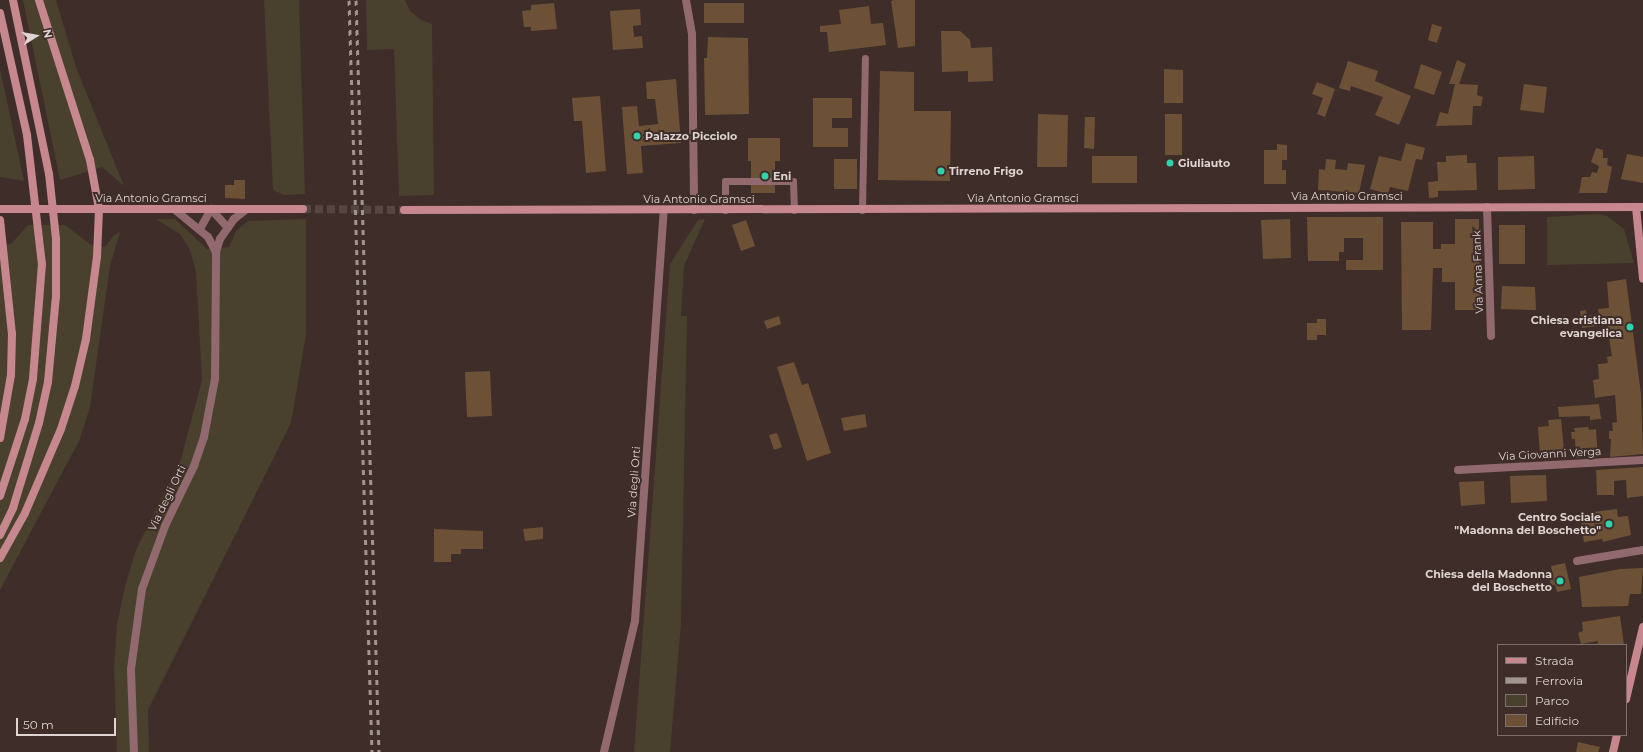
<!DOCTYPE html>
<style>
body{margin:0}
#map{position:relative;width:1643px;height:752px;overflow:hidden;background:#3e2d28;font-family:Montserrat,sans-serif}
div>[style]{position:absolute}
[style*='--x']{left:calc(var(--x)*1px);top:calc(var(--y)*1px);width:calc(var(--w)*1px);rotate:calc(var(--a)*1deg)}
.green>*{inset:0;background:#49412d}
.building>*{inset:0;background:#6d5137}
.secondary-tunnel>*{height:8px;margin-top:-4px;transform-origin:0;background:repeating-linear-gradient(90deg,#564641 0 8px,transparent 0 12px)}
.service>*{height:7px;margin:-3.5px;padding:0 3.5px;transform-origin:3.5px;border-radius:3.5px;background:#91696e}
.minor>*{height:8px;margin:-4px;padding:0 4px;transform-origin:4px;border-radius:4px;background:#91696e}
.tertiary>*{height:8px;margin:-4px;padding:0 4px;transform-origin:4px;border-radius:4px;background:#91696e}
.secondary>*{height:8px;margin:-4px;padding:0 4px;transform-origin:4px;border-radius:4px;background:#c6878f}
.rail>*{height:3px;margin-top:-1.5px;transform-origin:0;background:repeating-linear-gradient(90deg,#a29591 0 5px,transparent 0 10px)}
.dots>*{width:11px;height:11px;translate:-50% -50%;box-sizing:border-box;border:2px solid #3e2d28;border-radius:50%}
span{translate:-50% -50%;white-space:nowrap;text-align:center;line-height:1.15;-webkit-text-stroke:4px #3e2d28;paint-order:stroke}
.poi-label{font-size:11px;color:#dfd4d1;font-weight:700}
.left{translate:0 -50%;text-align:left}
.right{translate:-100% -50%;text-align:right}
.street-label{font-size:11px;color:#dfd4d1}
.legend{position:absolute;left:1497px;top:644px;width:130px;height:92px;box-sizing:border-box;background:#3e2d28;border:1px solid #7e706c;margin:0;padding:5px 7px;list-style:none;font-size:12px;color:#dfd4d1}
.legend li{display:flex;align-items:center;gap:8px;height:20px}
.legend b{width:20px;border:1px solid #7e706c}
.north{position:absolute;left:16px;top:16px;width:40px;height:40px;-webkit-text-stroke:3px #3e2d28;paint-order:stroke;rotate:79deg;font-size:11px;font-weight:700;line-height:16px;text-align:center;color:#dfd4d1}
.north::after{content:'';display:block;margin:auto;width:14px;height:18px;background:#dfd4d1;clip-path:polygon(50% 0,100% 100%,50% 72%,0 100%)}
.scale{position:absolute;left:16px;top:718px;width:100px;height:18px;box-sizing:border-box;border:2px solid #dfd4d1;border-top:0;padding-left:5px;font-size:12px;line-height:14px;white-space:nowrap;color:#dfd4d1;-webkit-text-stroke:3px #3e2d28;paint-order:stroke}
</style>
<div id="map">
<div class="green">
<i style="clip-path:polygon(23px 0,56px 0,76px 67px,124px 186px,102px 167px,60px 180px)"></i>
<i style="clip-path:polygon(264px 0,299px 0,305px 194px,284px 195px,273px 190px)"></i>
<i style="clip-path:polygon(366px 0,405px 0,410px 11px,421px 20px,432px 24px,434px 195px,399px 196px,394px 49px,367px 50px)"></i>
<i style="clip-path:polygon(0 69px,24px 181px,0 177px)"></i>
<i style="clip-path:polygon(1598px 214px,1607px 216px,1624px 229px,1634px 263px,1547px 265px,1547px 217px)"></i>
<i style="clip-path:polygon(156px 219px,175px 219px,207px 249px,229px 247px,236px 231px,248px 221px,306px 219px,306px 334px,291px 423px,148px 710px,149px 752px,117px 752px,114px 667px,117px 625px,125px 586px,136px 550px,181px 459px,202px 380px,196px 272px,190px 250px,180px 234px)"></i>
<i style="clip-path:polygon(705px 219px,684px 266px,681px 316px,687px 316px,681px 623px,670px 752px,634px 752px,670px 264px,698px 220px)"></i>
<i style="clip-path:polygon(28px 225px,65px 225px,91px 245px,105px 247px,114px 235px,120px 232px,110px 266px,90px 407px,80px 439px,0 590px,0 245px,11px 244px)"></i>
</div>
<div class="building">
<i style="clip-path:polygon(894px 0,915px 0,915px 46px,898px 48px,891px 1px)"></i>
<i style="clip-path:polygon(554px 3px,557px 29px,531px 31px,531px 27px,524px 27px,522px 11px,531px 10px,531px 5px)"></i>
<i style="clip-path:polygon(704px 3px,744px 3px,744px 23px,704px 23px)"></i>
<i style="clip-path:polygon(869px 6px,871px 24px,883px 23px,886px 45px,829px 52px,827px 32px,820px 32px,820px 26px,841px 24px,839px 10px)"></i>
<i style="clip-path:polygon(640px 9px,641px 25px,633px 26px,634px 37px,642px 36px,643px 48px,613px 50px,610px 11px)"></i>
<i style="clip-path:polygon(1432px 24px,1442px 27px,1437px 43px,1428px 40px)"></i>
<i style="clip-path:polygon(941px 31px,960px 31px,970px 40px,971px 48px,992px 47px,993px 81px,968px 82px,968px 71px,942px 72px)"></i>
<i style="clip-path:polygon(708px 37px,748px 38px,749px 114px,705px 115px,704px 58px,707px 58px)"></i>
<i style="clip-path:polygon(1457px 60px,1466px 64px,1459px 84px,1478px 85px,1477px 95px,1483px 97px,1481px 106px,1473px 106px,1472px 125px,1436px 126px,1440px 112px,1448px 114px,1455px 84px,1449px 84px)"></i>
<i style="clip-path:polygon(1348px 61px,1378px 71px,1375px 81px,1411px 96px,1399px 125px,1375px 115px,1383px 97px,1351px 86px,1350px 91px,1339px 88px)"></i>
<i style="clip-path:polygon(1421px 64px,1442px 72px,1434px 95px,1414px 88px)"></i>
<i style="clip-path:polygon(1164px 69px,1183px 70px,1183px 103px,1164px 103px)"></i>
<i style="clip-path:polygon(880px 71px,914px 72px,914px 111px,951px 111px,950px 181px,878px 180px)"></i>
<i style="clip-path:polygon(676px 79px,681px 143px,641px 146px,643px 173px,627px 174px,622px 107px,637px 106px,639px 126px,658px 124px,655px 99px,647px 99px,646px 82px)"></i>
<i style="clip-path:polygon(1317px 82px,1335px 89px,1325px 117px,1317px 114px,1323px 98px,1312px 94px)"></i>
<i style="clip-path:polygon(1524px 84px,1547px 87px,1544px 113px,1520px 110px)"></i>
<i style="clip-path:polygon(600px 96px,606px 171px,586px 173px,582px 121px,574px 121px,572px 98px)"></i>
<i style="clip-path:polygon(813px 98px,852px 98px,852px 118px,832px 118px,832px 128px,848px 128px,848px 147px,813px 147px)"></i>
<i style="clip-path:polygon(1038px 114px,1068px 115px,1067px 167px,1037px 167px)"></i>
<i style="clip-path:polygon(1165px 114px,1182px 114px,1182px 155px,1165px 155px)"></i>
<i style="clip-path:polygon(1085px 117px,1095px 117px,1094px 149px,1084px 148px)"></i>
<i style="clip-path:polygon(748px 138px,780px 138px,780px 161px,775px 161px,775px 193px,751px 193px,751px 161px,748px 161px)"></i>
<i style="clip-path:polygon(1406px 143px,1425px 148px,1422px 160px,1416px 159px,1408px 191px,1390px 187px,1388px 194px,1370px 189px,1379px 156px,1401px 161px)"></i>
<i style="clip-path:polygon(1277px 144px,1287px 145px,1287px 160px,1282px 160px,1282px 170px,1286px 170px,1286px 184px,1264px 184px,1264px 150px,1277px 150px)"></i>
<i style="clip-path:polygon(1596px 148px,1603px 150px,1603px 158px,1608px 158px,1607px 165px,1612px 167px,1607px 193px,1579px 193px,1582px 177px,1590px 177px,1592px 172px,1597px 173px,1599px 166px,1591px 162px)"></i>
<i style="clip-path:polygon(1627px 154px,1643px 157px,1643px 183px,1621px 179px)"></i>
<i style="clip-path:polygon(1467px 155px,1467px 163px,1476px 163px,1477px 190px,1438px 191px,1438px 197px,1429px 198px,1428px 182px,1438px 181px,1437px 162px,1446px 162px,1446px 156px)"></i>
<i style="clip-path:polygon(1092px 156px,1137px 156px,1137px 183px,1092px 183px)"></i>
<i style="clip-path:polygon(1534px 156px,1535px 189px,1498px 190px,1498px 157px)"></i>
<i style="clip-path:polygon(834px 159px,857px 159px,857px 189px,834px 189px)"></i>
<i style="clip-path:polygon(1326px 159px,1336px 160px,1335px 169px,1347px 170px,1348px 163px,1365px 165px,1359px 193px,1318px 190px,1319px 169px,1325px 170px)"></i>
<i style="clip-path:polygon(234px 180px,245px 180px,245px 199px,225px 198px,225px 185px,234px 185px)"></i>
<i style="clip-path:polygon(1307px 217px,1383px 217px,1383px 270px,1346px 270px,1346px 260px,1363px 260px,1363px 238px,1344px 238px,1344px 252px,1339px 252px,1339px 261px,1308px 261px)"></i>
<i style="clip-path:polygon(1290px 219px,1291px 258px,1263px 259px,1261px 220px)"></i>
<i style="clip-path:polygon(1455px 219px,1479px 219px,1480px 310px,1455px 310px,1455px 282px,1442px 282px,1442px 268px,1433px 268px,1431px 330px,1402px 330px,1401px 222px,1433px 222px,1433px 249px,1441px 249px,1441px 244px,1455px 244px)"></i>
<i style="clip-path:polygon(746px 220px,755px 246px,741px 251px,732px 225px)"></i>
<i style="clip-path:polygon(1499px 225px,1525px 225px,1525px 264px,1499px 264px)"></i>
<i style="clip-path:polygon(1626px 279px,1641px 394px,1643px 454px,1610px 457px,1611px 439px,1609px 439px,1609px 431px,1613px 431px,1612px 423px,1617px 422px,1615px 395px,1595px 398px,1593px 380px,1599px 379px,1598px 364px,1608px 363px,1607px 357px,1612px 356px,1607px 325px,1582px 328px,1580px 311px,1586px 310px,1587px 316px,1599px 314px,1598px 309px,1609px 308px,1607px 282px)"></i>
<i style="clip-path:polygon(1502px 286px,1535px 287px,1536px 310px,1501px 309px)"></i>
<i style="clip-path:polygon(779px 316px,781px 324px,767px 329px,764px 321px)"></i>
<i style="clip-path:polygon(1317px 319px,1326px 319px,1326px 335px,1317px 335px,1317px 340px,1307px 340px,1307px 323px,1317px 323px)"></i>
<i style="clip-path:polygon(794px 362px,802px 385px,808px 383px,831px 453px,807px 461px,777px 367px)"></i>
<i style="clip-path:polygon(490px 371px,492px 416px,467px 417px,465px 372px)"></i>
<i style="clip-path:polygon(1599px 404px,1601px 419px,1590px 420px,1590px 416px,1559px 417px,1558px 407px)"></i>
<i style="clip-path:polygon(865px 414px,867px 427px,844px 431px,841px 418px)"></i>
<i style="clip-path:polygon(1561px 419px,1564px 450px,1540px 455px,1538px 427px,1549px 426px,1548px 420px)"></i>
<i style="clip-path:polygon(1588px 427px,1589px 430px,1596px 429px,1598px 457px,1576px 458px,1575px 439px,1572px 439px,1571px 432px,1575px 432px,1574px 428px)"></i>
<i style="clip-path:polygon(777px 433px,782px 447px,774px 450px,769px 435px)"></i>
<i style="clip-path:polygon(1643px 467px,1643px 496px,1627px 498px,1626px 480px,1614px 481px,1614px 495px,1597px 495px,1596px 470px)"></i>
<i style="clip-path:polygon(1546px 475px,1547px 501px,1511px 503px,1510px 476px)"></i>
<i style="clip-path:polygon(1484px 481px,1485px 504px,1461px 506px,1459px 482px)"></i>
<i style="clip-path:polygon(1617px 509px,1618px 517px,1628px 516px,1631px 535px,1603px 542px,1602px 539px,1584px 542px,1581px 521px,1594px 519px,1593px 512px)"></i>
<i style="clip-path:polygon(543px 527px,543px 539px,525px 541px,523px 529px)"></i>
<i style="clip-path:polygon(434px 529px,483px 531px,483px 549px,461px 549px,461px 554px,451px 554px,451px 562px,434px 562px)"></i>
<i style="clip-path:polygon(1565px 563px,1571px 589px,1557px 592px,1555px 585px,1551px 586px,1549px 577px,1553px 576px,1551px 566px)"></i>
<i style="clip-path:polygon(1643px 568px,1641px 594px,1630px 594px,1628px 606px,1582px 607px,1579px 577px,1620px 569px)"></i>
<i style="clip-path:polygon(1620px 616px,1624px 645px,1597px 645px,1598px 641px,1581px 644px,1578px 633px,1583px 631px,1582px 622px)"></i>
<i style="clip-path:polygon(1578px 742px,1600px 747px,1598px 752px,1576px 752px)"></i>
</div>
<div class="secondary-tunnel">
<i style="--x:303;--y:209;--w:101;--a:0.6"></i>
</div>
<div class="service">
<i style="--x:725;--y:210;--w:29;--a:-90"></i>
<i style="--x:725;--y:181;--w:68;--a:0"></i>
<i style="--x:793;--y:181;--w:29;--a:88"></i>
<i style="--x:862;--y:210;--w:152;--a:-88.9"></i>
</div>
<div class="minor">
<i style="--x:1487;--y:207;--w:129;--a:88.2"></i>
<i style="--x:1458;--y:470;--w:185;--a:-3.1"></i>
<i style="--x:1577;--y:561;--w:67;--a:-9.5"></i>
<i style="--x:604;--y:752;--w:135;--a:-76.7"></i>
<i style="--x:635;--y:621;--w:412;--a:-86"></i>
</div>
<div class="tertiary">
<i style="--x:686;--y:0;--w:35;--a:80"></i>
<i style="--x:692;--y:34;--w:176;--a:89.3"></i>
<i style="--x:174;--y:209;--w:44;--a:39.5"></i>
<i style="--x:208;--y:237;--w:17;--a:62"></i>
<i style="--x:200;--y:229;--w:23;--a:-61"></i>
<i style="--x:211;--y:209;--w:25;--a:48"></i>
<i style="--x:134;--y:752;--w:83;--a:-92.1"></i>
<i style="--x:131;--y:669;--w:81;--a:-82.2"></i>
<i style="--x:142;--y:589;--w:67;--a:-69.9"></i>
<i style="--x:165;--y:526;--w:67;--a:-64.2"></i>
<i style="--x:194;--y:466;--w:31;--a:-71"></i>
<i style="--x:204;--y:437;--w:59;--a:-79.3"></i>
<i style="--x:215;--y:379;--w:127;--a:-89.5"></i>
<i style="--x:216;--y:252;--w:14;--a:-73"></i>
<i style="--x:220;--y:239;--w:24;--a:-55"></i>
<i style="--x:234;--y:219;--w:16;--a:-38"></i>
</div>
<div class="secondary">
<i style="--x:0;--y:13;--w:125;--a:77.5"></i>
<i style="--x:27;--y:135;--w:130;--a:83.4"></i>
<i style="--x:42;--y:264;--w:115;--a:94.5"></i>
<i style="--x:33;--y:379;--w:41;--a:101.3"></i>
<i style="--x:25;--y:419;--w:81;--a:108"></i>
<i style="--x:1636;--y:207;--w:72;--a:84.4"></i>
<i style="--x:0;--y:209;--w:303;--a:0"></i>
<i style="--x:404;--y:210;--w:1239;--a:-0.14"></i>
<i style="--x:0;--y:220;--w:115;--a:84"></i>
<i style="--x:12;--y:334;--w:41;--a:91.4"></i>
<i style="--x:11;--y:375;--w:64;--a:99.9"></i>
<i style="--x:0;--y:535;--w:30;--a:-64"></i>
<i style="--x:13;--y:508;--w:89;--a:-73"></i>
<i style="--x:39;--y:423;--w:42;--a:-77.6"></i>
<i style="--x:48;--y:382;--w:86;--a:-84.7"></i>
<i style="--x:56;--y:296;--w:57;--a:-90"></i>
<i style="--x:56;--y:239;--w:65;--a:-96.1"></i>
<i style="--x:49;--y:174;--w:178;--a:-101.7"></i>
<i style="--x:0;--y:558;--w:51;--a:-60.9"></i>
<i style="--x:25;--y:513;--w:91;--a:-66.8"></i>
<i style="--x:61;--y:429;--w:45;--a:-72"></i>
<i style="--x:75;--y:386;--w:48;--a:-76.8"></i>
<i style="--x:86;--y:339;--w:83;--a:-82.4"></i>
<i style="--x:97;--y:257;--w:48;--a:-87.6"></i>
<i style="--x:99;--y:209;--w:50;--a:-100.4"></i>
<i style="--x:90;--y:160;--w:168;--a:-107.7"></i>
<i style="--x:1626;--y:699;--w:74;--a:-76.7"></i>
<i style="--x:1613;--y:752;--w:17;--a:-77"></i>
</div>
<div class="rail">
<i style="--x:349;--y:0;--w:752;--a:88.25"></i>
<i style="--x:356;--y:0;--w:752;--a:88.25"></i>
</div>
<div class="dots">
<i style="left:637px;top:136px;background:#2dd4ab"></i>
<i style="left:1170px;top:163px;background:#2dd4ab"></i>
<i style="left:941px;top:171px;background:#2dd4ab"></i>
<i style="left:765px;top:176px;background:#2dd4ab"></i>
<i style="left:1630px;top:327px;background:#2dd4ab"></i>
<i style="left:1609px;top:524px;background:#2dd4ab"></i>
<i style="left:1560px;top:581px;background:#2dd4ab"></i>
</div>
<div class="poi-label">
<span class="left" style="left:645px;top:136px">Palazzo Picciolo</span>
<span class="left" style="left:1178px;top:163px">Giuliauto</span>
<span class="left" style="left:949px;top:171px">Tirreno Frigo</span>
<span class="left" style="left:773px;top:176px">Eni</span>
<span class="right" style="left:1622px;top:327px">Chiesa cristiana<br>evangelica</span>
<span class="right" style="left:1601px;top:524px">Centro Sociale<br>"Madonna del Boschetto"</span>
<span class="right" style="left:1552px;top:581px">Chiesa della Madonna<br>del Boschetto</span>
</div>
<div class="street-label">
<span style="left:1347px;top:196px">Via Antonio Gramsci</span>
<span style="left:151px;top:198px">Via Antonio Gramsci</span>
<span style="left:1023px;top:198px">Via Antonio Gramsci</span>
<span style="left:699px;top:199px">Via Antonio Gramsci</span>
<span style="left:1478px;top:272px;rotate:-92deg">Via Anna Frank</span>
<span style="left:1550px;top:454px;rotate:-3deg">Via Giovanni Verga</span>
<span style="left:634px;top:482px;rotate:-86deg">Via degli Orti</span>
<span style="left:167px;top:498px;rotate:-64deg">Via degli Orti</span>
</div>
<ul class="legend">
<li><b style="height:5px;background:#c6878f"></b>Strada</li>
<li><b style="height:5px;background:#a29591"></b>Ferrovia</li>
<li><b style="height:11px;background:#49412d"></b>Parco</li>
<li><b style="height:11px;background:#6d5137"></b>Edificio</li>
</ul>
<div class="north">N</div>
<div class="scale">50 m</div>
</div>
